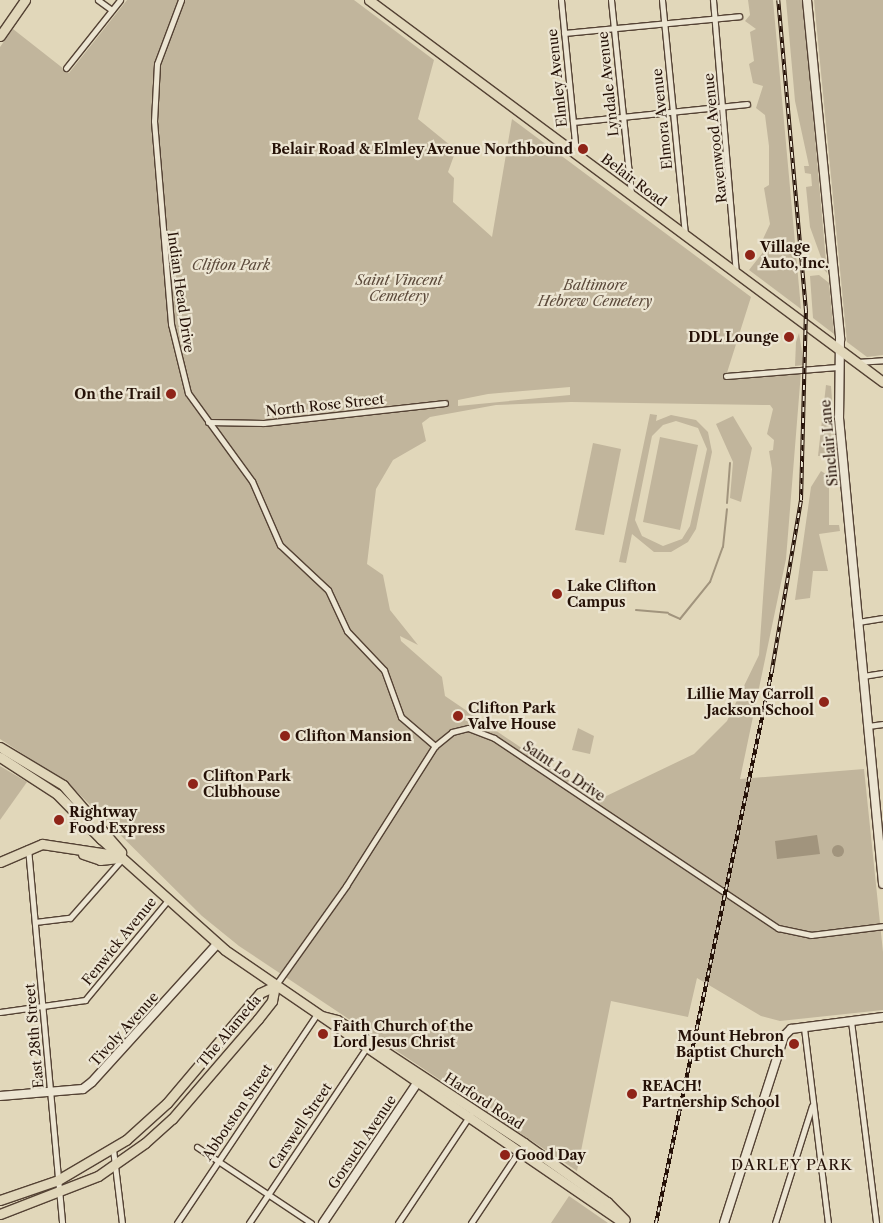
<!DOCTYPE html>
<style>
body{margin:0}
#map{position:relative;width:883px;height:1223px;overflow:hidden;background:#e1d7ba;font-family:"Libre Caslon Text",serif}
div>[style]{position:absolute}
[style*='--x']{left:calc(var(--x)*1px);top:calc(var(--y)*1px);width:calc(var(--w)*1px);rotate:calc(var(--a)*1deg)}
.green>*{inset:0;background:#c1b59c}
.water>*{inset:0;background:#a1947d}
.round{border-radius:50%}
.stream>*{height:2px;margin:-1px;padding:0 1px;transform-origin:1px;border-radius:1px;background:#a1947d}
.roads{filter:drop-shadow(1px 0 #544234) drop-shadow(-1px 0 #544234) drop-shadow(0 1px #544234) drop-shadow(0 -1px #544234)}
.street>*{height:5px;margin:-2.5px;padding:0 2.5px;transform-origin:2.5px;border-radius:2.5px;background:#ece5d2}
.secondary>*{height:8px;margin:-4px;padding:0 4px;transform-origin:4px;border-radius:4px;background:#ece5d2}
.primary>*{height:9px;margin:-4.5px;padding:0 4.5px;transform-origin:4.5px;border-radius:4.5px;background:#e1d7ba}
.rail>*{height:4px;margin-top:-2px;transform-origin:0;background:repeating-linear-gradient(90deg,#ece5d2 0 5.5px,#251107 0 11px);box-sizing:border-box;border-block:1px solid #251107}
.dots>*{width:14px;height:14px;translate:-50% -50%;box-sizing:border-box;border:2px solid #ece5d2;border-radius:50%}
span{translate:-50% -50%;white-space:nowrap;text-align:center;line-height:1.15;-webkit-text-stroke:4.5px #ece5d2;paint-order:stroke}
.street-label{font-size:14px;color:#251107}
.poi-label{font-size:14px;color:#251107;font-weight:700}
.right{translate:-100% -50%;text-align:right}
.left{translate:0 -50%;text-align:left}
.park-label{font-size:14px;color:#5c4a3b;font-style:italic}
.neighbourhood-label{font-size:15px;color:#251107;letter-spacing:1px}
</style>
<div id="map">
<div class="green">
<i style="clip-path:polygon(evenodd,127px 0,354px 0,434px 60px,418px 119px,456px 150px,448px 172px,454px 178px,453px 202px,492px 237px,512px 119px,751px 297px,725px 379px,801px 372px,786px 559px,740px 779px,864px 769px,883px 952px,883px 1010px,780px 1021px,761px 1016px,697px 978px,688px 1017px,611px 1001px,577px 1171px,239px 946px,202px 916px,70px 785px,0 739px,0 47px,13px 29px,69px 73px,127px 0,570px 387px,570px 395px,458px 406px,458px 400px,488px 394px,570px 387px,127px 0,571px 402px,770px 405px,773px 409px,767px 434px,774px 440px,773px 450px,769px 451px,772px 469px,759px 655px,727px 721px,694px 754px,598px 800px,445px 696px,442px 677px,401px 641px,400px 636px,418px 645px,390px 610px,383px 575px,367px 564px,376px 489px,393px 460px,426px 441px,422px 423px,430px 417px,496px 405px,571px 402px)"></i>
<i style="clip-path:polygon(748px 0,773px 0,801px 309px,749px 270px,768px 246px,763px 239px,770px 224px,764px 188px,769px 185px,769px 146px,765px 115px,756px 108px,763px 86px,753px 83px,749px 64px,754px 61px,750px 32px,756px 29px,745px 21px,750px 15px)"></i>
<i style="clip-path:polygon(786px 0,803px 0,827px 273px,819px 264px,822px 260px,810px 227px,806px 187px,812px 186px,811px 174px,805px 173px,804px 166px,809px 166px,795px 101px)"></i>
<i style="clip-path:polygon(814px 0,883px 0,883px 355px,867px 357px,847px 342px)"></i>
<i style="clip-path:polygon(819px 275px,829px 283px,834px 334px,813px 318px,810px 276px)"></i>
<i style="clip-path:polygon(799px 333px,804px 365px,795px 366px,796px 342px)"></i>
<i style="clip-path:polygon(826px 385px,831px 386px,836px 454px,818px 456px)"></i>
<i style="clip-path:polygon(evenodd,650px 414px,657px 415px,656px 421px,671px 415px,696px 420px,708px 432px,712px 452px,696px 529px,688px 542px,671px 552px,654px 552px,632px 534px,626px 563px,619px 562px,650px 414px,676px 421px,698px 428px,707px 449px,690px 526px,682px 539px,663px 546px,642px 536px,635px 520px,652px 436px,663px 425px,676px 421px)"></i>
<i style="clip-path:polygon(733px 416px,752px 448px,741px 502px,730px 498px,733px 462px,716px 424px)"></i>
<i style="clip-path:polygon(660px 437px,698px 445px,680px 530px,643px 522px)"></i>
<i style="clip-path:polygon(593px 443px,621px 449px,604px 535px,575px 530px)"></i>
<i style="clip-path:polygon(821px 471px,829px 476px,829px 525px,839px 525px,840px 531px,819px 534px,828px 571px,813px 571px,810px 598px,795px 600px,811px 487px)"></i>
<i style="clip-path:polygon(578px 728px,594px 736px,590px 754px,572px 750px)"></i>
<i style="clip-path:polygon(0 766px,27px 782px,0 820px)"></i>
<i style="clip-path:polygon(569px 1196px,608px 1223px,551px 1223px)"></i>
</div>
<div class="water">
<i style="clip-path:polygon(817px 835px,820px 854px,777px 859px,775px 841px)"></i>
<i class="round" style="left:832px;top:845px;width:12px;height:12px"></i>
</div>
<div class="stream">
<i style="--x:727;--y:503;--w:40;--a:-85.7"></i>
<i style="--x:636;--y:610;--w:32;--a:5"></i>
<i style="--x:669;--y:614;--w:12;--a:24"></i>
<i style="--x:680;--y:619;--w:48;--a:-51"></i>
<i style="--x:710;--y:582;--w:37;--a:-70"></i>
<i style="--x:723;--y:547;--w:38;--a:-84"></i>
</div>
<div class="roads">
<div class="street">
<i style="--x:98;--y:0;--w:17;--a:36"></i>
<i style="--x:181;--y:0;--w:68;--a:110.6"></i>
<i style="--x:157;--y:64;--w:57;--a:93"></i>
<i style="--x:154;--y:121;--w:204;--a:85.2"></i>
<i style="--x:171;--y:324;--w:71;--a:76.2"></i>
<i style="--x:188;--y:393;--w:109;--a:54"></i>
<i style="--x:252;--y:481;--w:70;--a:66.4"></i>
<i style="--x:280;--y:545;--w:66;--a:43.2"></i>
<i style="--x:328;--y:590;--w:45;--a:65.1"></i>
<i style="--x:347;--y:631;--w:54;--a:46.5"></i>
<i style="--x:384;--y:670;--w:50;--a:70.1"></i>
<i style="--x:401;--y:717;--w:45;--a:40.5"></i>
<i style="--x:561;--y:0;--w:155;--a:84.4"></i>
<i style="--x:611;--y:0;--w:195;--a:84.1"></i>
<i style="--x:662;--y:0;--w:236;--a:84.4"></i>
<i style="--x:713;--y:0;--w:274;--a:85.2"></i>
<i style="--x:564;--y:33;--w:176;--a:-5.5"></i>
<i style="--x:66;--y:68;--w:87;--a:-51.5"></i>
<i style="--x:573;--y:122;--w:175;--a:-5.9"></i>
<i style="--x:857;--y:362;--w:26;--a:-4"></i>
<i style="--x:726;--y:376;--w:112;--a:-4.6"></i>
<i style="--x:208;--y:422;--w:56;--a:1"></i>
<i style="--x:264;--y:423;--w:182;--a:-6.3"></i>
<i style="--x:858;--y:622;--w:25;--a:-9"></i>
<i style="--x:863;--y:676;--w:20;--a:-9"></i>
<i style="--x:868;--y:726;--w:15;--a:-8"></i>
<i style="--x:28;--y:848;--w:377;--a:84.8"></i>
<i style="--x:35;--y:922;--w:35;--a:-7"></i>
<i style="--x:70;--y:918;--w:79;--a:-48.6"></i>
<i style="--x:275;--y:986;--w:123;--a:-54.6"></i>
<i style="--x:346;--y:886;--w:166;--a:-57.6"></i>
<i style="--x:435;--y:746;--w:22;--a:-39"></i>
<i style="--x:452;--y:732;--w:16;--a:-14"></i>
<i style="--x:468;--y:728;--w:28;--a:21"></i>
<i style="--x:494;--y:738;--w:342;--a:33.8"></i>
<i style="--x:778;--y:928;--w:34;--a:12"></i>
<i style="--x:811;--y:935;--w:73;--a:-7.1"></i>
<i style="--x:0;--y:1012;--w:86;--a:-8"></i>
<i style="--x:85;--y:1000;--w:130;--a:-50.3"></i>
<i style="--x:851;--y:1021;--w:204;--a:82.9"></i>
<i style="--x:804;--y:1028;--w:196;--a:83"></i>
<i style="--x:197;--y:1147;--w:137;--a:33.7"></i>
<i style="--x:113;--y:1149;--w:75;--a:83.1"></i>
<i style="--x:177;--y:1223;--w:252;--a:-56.2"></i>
<i style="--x:249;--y:1223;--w:212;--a:-56.2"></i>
<i style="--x:398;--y:1223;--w:130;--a:-56.3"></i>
<i style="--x:471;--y:1223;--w:87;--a:-56.3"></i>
<i style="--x:775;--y:1223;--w:123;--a:-72.5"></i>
</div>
<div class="secondary">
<i style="--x:807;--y:0;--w:341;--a:84.4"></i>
<i style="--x:840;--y:339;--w:79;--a:90.7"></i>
<i style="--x:839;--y:418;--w:468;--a:84.6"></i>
<i style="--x:0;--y:1096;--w:83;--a:-4.8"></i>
<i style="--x:83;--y:1089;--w:11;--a:-38"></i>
<i style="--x:92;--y:1082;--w:186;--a:-47.8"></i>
<i style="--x:323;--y:1223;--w:176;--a:-56.1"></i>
<i style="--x:724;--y:1223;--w:196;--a:-72.2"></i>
<i style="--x:784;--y:1036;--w:10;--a:-45"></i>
<i style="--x:791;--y:1029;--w:93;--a:-7.4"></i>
</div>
<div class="primary">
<i style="--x:369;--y:0;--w:640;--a:36.62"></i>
<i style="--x:0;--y:36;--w:44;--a:-55.2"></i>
<i style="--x:0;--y:747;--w:74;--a:31.1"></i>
<i style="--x:63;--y:785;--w:89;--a:49.1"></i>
<i style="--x:0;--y:757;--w:68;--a:33"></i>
<i style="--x:57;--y:794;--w:63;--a:45.6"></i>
<i style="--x:101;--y:839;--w:166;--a:41.8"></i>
<i style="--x:225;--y:950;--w:483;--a:34.4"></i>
<i style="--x:83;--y:854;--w:18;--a:19"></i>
<i style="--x:100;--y:860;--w:19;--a:-6"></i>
<i style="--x:0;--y:862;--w:46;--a:-23.2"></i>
<i style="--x:42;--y:844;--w:80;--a:8.6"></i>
<i style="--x:322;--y:1016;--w:16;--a:15"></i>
<i style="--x:337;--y:1020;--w:224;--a:33.3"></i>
<i style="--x:524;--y:1143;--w:102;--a:35.4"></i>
<i style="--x:607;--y:1202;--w:25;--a:45"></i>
<i style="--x:0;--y:1200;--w:61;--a:-19"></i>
<i style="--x:58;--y:1180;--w:79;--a:-30.5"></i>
<i style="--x:126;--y:1140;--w:55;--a:-42.1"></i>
<i style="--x:167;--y:1103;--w:144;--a:-49.8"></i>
<i style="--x:260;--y:993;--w:17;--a:-25"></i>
<i style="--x:0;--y:1214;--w:105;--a:-21.2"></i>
<i style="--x:98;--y:1176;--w:57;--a:-35.1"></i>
<i style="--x:145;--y:1143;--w:36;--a:-42"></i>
<i style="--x:172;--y:1119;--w:132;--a:-49.3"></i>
<i style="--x:258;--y:1019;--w:23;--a:-52"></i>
<i style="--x:272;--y:1001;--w:15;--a:-79"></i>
</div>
</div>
<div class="rail">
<i style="--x:656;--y:1223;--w:565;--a:-78.15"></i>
<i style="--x:772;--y:670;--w:172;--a:-80.3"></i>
<i style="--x:801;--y:500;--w:189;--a:-88.5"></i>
<i style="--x:806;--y:311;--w:312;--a:-95.1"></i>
</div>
<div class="dots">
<i style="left:583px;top:149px;background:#8f2418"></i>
<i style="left:750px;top:255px;background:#8f2418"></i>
<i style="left:789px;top:337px;background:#8f2418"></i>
<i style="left:171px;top:394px;background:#8f2418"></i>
<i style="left:557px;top:594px;background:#8f2418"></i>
<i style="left:824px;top:702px;background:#8f2418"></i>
<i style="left:458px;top:716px;background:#8f2418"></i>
<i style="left:285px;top:736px;background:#8f2418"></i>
<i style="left:193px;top:784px;background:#8f2418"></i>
<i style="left:59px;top:820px;background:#8f2418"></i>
<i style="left:323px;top:1034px;background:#8f2418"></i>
<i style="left:794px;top:1044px;background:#8f2418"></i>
<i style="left:632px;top:1094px;background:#8f2418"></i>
<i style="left:505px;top:1155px;background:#8f2418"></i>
</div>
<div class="street-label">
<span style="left:557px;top:78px;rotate:-96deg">Elmley Avenue</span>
<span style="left:608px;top:84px;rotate:-96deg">Lyndale Avenue</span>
<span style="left:662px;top:119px;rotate:-96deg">Elmora Avenue</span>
<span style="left:715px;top:138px;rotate:-96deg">Ravenwood Avenue</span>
<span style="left:634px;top:180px;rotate:37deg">Belair Road</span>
<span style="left:181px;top:292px;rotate:82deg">Indian Head Drive</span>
<span style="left:325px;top:405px;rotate:-6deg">North Rose Street</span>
<span style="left:829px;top:443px;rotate:-95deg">Sinclair Lane</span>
<span style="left:564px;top:771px;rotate:34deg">Saint Lo Drive</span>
<span style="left:119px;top:941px;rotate:-51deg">Fenwick Avenue</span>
<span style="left:124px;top:1029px;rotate:-48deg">Tivoly Avenue</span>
<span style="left:229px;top:1031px;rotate:-50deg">The Alameda</span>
<span style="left:34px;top:1036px;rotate:-95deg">East 28th Street</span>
<span style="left:484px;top:1101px;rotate:33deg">Harford Road</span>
<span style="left:237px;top:1112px;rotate:-56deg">Abbotston Street</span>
<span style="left:300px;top:1126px;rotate:-56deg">Carswell Street</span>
<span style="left:362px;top:1142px;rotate:-56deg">Gorsuch Avenue</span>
</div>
<div class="poi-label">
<span class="right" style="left:573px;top:149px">Belair Road &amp; Elmley Avenue Northbound</span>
<span class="left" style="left:760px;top:255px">Village<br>Auto, Inc.</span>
<span class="right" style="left:779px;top:337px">DDL Lounge</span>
<span class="right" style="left:161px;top:394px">On the Trail</span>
<span class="left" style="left:567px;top:594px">Lake Clifton<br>Campus</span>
<span class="right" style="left:814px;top:702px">Lillie May Carroll<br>Jackson School</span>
<span class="left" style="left:468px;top:716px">Clifton Park<br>Valve House</span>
<span class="left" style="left:295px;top:736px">Clifton Mansion</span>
<span class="left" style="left:203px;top:784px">Clifton Park<br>Clubhouse</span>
<span class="left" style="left:69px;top:820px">Rightway<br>Food Express</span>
<span class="left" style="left:333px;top:1034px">Faith Church of the<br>Lord Jesus Christ</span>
<span class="right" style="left:784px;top:1044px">Mount Hebron<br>Baptist Church</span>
<span class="left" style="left:642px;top:1094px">REACH!<br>Partnership School</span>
<span class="left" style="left:515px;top:1155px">Good Day</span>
</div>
<div class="park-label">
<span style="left:231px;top:265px">Clifton Park</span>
<span style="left:399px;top:288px">Saint Vincent<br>Cemetery</span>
<span style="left:595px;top:293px">Baltimore<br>Hebrew Cemetery</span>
</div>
<div class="neighbourhood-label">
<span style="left:792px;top:1165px">DARLEY PARK</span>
</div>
</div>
